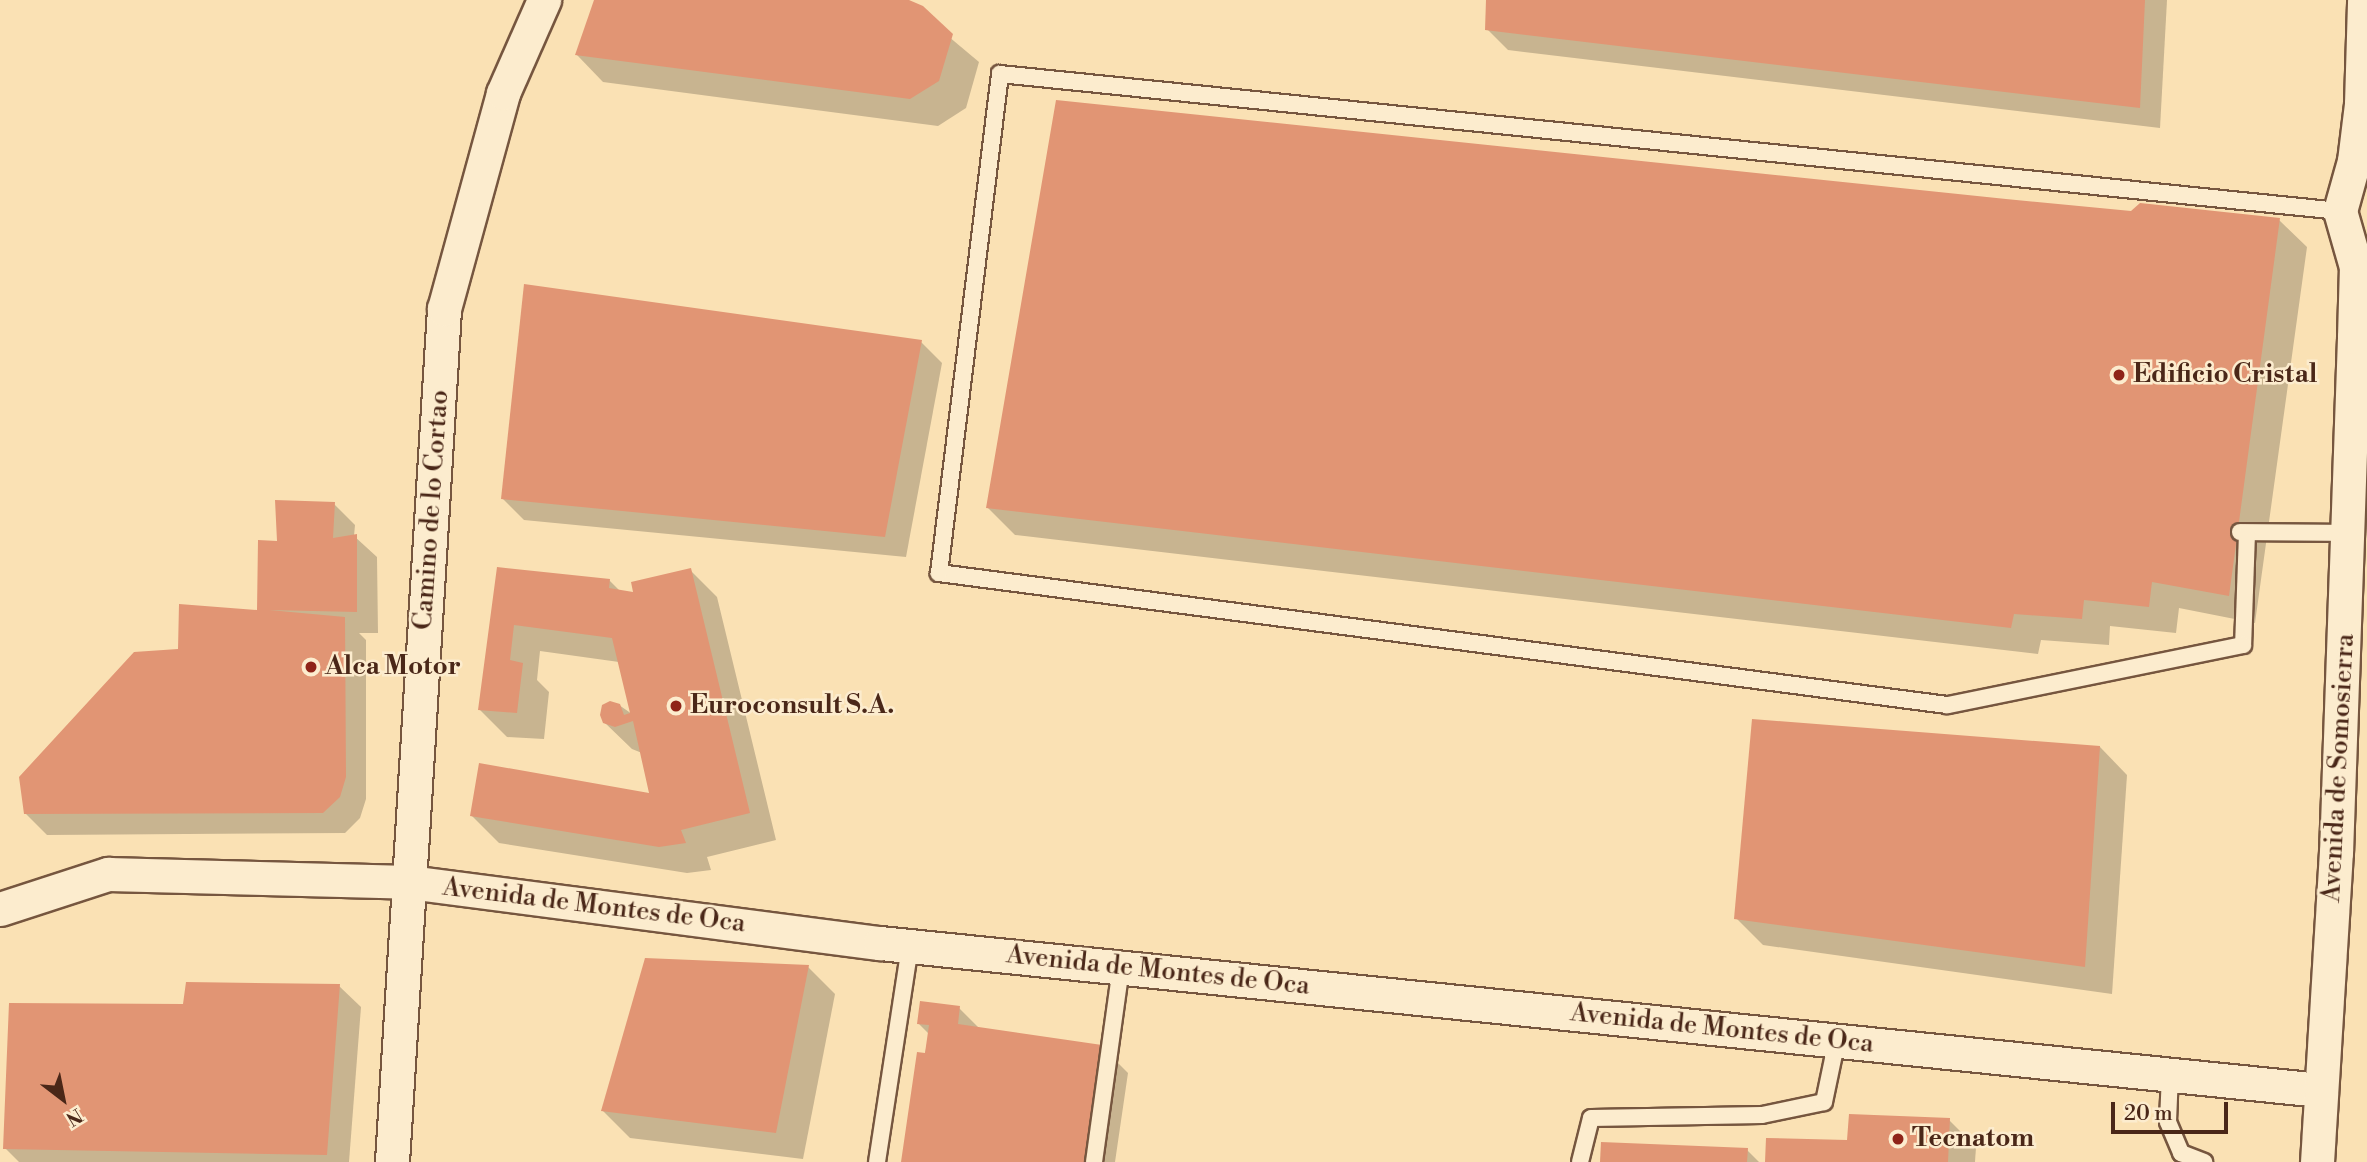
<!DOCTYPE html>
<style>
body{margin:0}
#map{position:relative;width:2367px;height:1162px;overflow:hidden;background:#fae1b4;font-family:"Libre Bodoni",serif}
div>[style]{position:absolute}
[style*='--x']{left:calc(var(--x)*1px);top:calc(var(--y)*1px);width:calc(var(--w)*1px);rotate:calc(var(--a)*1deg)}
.shadow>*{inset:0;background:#0003}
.building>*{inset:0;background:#e19574}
.roads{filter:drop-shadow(2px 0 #76563f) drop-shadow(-2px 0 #76563f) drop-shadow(0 2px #76563f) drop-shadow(0 -2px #76563f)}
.lane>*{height:16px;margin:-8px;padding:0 8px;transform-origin:8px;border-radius:8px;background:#fcecce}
.street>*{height:33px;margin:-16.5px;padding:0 16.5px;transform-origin:16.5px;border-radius:16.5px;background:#fcecce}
.dots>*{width:19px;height:19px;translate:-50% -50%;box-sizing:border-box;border:4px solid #fcecce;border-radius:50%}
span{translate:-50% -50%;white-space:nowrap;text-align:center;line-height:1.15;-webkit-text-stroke:5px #fcecce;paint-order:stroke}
.poi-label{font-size:26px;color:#4a2718;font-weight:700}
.left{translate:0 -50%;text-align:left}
.street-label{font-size:26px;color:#4a2718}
.north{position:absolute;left:28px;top:1064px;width:70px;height:70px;-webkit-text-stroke:5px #fcecce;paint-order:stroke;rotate:148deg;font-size:19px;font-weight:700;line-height:28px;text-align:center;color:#4a2718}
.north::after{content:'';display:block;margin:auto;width:24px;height:32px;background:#4a2718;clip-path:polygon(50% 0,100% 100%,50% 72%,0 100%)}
.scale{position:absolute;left:2111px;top:1102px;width:117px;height:32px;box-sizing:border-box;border:4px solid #4a2718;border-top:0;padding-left:9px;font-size:21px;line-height:24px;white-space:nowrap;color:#4a2718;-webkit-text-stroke:5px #fcecce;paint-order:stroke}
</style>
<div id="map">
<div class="shadow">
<i style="clip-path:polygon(596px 0,905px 0,979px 62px,966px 108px,938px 126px,603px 82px,577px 55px)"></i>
<i style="clip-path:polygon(1488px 0,2167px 0,2160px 128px,1508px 50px,1487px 29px)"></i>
<i style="clip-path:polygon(2132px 213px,2279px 220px,2307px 247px,2255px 623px,2179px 608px,2176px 633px,2110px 626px,2109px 645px,2041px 640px,2038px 654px,1015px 535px,988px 508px)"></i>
<i style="clip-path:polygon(921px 342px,942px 363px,906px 557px,524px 520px,503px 499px)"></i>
<i style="clip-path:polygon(334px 504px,355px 525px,354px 536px,377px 557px,378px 633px,359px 633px,366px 640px,366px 799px,360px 818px,345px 833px,47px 835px,26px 814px,258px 612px,278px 543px)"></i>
<i style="clip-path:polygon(498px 569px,609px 580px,621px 592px,635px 594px,690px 570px,717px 597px,776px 840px,707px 857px,711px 870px,687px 873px,499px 843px,472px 816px,652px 795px,642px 753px,632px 749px,604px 722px,619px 705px,632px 714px,619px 662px,540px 651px,537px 680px,549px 692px,544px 739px,507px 737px,480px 710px)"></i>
<i style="clip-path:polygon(2100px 747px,2127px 775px,2112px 994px,1763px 945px,1736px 918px)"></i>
<i style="clip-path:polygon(808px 967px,835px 994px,803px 1159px,630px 1138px,603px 1111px)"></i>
<i style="clip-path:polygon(339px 986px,361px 1007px,349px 1162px,19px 1162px,5px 1148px)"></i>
<i style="clip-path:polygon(959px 1008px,980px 1029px,1101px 1046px,1128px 1073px,1115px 1162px,903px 1162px,929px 1034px,919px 1024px)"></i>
<i style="clip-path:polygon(1949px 1120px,1976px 1147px,1975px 1162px,1767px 1162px)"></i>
<i style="clip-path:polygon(1747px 1150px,1759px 1162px,1602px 1162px)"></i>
</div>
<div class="building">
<i style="clip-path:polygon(594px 0,909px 0,923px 6px,953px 34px,939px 81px,910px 99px,575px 55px)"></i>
<i style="clip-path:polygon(1486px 0,2145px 0,2140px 108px,1485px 30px)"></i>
<i style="clip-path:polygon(1056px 100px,2006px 199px,2131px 211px,2140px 203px,2280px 218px,2229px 596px,2152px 582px,2149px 607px,2084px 600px,2082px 619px,2014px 614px,2011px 628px,986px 508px)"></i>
<i style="clip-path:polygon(524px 284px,922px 340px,885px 537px,501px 499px)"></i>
<i style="clip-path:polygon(275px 500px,335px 502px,333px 538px,357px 534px,357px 612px,269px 610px,345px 617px,346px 777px,340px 797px,323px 813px,24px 814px,19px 777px,134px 652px,178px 649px,179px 604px,257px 610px,258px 540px,277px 541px)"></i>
<i style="clip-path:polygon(497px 567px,610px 579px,609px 588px,633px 592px,631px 582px,691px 568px,750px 813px,681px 830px,686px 843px,659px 847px,470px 816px,479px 763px,649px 793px,633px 721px,615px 727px,603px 723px,600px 715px,602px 705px,610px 701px,620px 704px,624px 715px,630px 713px,612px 638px,514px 625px,510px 660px,523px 663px,517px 713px,478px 710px)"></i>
<i style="clip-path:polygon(1752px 719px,2100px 746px,2085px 967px,1734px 919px)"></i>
<i style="clip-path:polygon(645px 958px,809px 965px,776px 1133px,601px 1111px)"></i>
<i style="clip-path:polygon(186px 982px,340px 984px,327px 1155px,3px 1149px,9px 1003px,183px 1004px)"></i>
<i style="clip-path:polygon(920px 1001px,960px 1006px,958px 1024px,1102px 1045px,1084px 1162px,901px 1162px,917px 1052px,925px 1053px,929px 1025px,917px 1024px)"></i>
<i style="clip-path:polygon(1849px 1114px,1950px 1118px,1948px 1162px,1765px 1162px,1766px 1138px,1847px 1140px)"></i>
<i style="clip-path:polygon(1601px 1142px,1748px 1148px,1747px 1162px,1600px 1162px)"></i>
</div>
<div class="roads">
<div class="lane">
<i style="--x:2240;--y:532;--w:109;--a:0.5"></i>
<i style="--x:2247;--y:533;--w:112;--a:92"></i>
<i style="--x:2243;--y:645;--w:302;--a:168.5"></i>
<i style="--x:1947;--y:705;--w:1017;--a:-172.54"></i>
<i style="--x:939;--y:573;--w:503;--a:-83.03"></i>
<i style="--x:1000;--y:74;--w:1347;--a:5.84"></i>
<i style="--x:2170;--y:1074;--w:48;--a:92.4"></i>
<i style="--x:2168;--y:1122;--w:34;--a:67"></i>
<i style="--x:2181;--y:1153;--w:25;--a:21"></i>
<i style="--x:877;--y:1162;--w:219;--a:-81.3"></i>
<i style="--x:1094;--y:1162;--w:197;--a:-82.1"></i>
<i style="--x:1580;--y:1162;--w:45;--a:-76"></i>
<i style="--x:1591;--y:1118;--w:171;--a:-1"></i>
<i style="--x:1762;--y:1115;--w:63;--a:-11.8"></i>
<i style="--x:1824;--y:1102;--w:63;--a:-78.2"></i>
</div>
<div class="street">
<i style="--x:0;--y:909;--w:114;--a:-18"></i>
<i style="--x:108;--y:874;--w:301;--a:1.5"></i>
<i style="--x:409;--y:882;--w:475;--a:7.4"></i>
<i style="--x:880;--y:943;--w:1447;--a:5.83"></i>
<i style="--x:392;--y:1162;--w:855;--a:-86.51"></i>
<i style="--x:444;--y:309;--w:224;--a:-74.7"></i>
<i style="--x:503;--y:93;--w:102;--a:-66.2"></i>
<i style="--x:2317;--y:1162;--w:310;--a:-86.5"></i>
<i style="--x:2336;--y:853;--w:516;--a:-88"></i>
<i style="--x:2354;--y:337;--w:70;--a:-88.4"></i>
<i style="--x:2356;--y:267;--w:58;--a:-105.9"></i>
<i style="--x:2340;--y:211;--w:52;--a:-74.4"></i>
<i style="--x:2354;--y:161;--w:57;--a:-83"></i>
<i style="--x:2361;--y:104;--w:104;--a:-88.3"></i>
</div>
</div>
<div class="dots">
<i style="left:2119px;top:375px;background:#8f2418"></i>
<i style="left:311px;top:667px;background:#8f2418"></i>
<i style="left:676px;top:706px;background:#8f2418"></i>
<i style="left:1898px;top:1139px;background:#8f2418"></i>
</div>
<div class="poi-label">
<span class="left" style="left:2133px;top:375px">Edificio Cristal</span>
<span class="left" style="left:325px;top:667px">Alca Motor</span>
<span class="left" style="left:690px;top:706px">Euroconsult S.A.</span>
<span class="left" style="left:1912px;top:1139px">Tecnatom</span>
</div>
<div class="street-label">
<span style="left:432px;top:510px;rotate:-86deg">Camino de lo Cortao</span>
<span style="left:2339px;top:768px;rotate:-87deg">Avenida de Somosierra</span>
<span style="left:594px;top:906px;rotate:7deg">Avenida de Montes de Oca</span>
<span style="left:1158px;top:971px;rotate:6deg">Avenida de Montes de Oca</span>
<span style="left:1722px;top:1029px;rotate:6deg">Avenida de Montes de Oca</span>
</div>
<div class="north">N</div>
<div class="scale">20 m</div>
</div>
